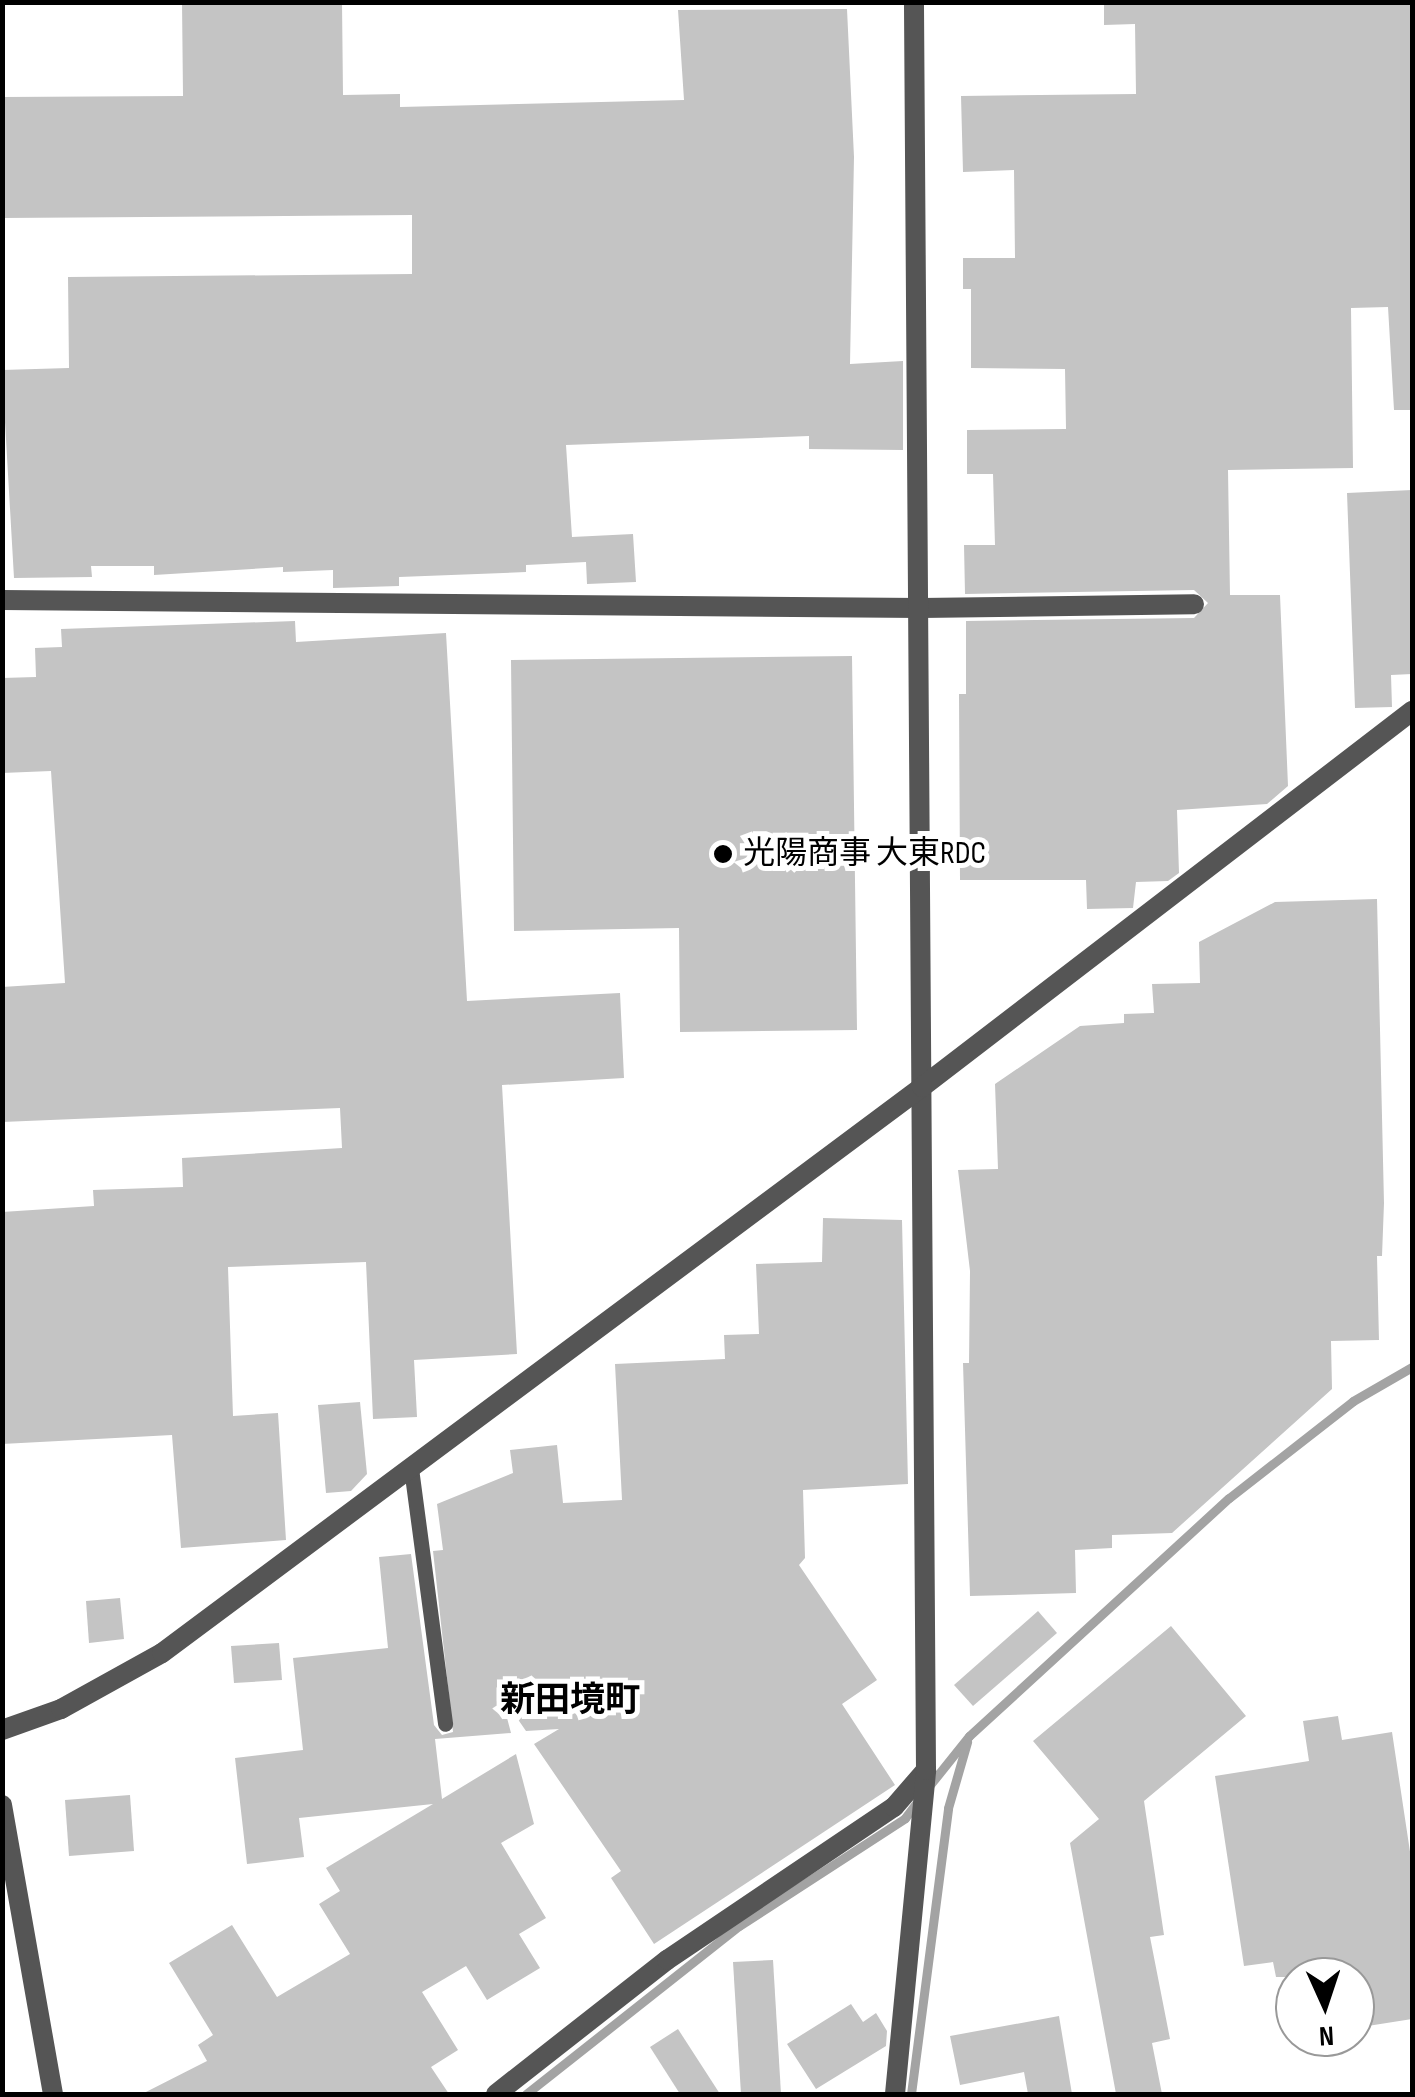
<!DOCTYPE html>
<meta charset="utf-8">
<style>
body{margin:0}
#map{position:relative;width:1415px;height:2097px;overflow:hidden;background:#fff;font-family:"Sofia Sans Condensed","Noto Sans JP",sans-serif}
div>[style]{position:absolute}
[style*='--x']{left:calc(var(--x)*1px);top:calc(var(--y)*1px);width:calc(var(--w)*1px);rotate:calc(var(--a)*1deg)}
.stream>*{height:9px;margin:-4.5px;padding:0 4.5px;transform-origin:4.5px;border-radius:4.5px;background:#a3a3a3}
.building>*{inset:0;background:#c4c4c4}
.service>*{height:15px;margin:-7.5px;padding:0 7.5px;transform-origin:7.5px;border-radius:7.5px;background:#555}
.minor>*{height:20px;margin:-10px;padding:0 10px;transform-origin:10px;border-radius:10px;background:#555}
.tertiary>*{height:20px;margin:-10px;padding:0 10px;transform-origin:10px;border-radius:10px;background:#555}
.dots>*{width:28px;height:28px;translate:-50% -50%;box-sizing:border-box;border:5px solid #fff;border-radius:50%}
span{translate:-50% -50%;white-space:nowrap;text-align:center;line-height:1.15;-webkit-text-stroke:10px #fff;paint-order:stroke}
.poi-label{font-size:32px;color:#000}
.left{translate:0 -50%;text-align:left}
.neighbourhood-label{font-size:35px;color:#000;font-weight:700}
.frame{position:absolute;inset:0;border:5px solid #000;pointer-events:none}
.north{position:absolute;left:1275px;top:1957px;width:100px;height:100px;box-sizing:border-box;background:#fff;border:2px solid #999;border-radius:50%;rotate:177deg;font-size:28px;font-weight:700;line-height:40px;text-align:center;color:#000}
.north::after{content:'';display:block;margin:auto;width:35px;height:45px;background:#000;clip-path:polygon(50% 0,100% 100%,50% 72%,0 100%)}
</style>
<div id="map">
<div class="stream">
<i style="--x:929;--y:1786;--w:64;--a:-51.3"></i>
<i style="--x:969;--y:1736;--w:352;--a:-42.5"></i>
<i style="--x:1229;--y:1498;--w:157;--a:-38"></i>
<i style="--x:1353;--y:1401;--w:68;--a:-30"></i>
<i style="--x:526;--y:2094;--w:271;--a:-38.3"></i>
<i style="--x:739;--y:1926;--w:198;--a:-33"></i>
<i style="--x:905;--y:1818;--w:20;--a:-53"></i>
<i style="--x:911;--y:2094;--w:288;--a:-82.6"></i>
<i style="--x:948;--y:1808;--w:69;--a:-73.9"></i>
</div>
<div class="building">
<i style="clip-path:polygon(182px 2px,342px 2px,343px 95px,400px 94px,400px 107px,684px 100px,678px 10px,847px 9px,854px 157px,850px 364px,903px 361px,903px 450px,809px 449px,809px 436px,566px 445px,572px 537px,633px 534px,636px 582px,587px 584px,586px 562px,526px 565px,526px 572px,399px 577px,399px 586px,333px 588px,333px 570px,283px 572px,283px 567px,154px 575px,154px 566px,91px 566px,92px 577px,14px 578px,2px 370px,69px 368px,68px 277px,412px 274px,412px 215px,2px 218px,2px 97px,183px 96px)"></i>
<i style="clip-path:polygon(1104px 2px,1412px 2px,1412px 410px,1394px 410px,1388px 307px,1351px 308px,1353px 468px,1228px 470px,1230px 595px,1280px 595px,1288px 786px,1267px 804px,1177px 810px,1179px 873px,1168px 881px,1136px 882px,1133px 908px,1087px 909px,1086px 880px,960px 880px,959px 694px,966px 694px,966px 621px,1194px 618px,1208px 603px,1194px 590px,965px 594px,964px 545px,995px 545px,993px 474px,967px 474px,967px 430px,1066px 429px,1065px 369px,971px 368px,971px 289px,963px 289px,963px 258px,1015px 258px,1014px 170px,963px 172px,961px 96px,1136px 94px,1135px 24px,1104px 25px)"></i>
<i style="clip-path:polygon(1412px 490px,1412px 674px,1391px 675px,1392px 707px,1355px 708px,1347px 493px)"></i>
<i style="clip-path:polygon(295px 621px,296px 642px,446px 633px,467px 1001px,620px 993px,624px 1078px,502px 1085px,517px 1354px,414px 1360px,417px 1417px,373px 1419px,366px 1262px,228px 1267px,233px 1416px,278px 1413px,286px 1540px,181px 1548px,172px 1435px,2px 1444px,2px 1212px,94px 1206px,93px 1190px,183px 1187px,182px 1158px,342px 1148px,340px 1108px,2px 1122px,2px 987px,65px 983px,51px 771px,2px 773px,2px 678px,36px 677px,35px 648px,62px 647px,61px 629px)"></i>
<i style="clip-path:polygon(852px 656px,857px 1030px,680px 1032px,679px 928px,514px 931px,511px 660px)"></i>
<i style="clip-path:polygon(1377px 899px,1384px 1203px,1382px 1256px,1377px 1256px,1379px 1340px,1331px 1341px,1332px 1389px,1172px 1533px,1112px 1535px,1112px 1548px,1075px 1550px,1076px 1593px,970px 1596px,963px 1363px,969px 1363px,970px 1271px,958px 1170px,998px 1169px,995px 1084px,1080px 1026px,1124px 1023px,1124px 1014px,1154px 1013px,1152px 984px,1200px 983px,1199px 942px,1275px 902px)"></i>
<i style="clip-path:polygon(823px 1218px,902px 1220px,908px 1484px,803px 1490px,805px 1558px,799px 1565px,877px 1680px,842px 1704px,895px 1785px,654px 1944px,611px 1878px,621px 1871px,534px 1744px,559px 1729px,526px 1731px,501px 1695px,511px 1733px,435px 1739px,442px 1799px,516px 1754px,534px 1824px,501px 1843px,546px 1918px,519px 1934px,540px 1968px,487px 2000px,466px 1966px,422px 1992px,458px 2050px,431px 2067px,449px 2094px,142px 2094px,207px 2061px,198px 2045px,213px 2035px,169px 1963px,232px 1925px,277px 1997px,350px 1954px,319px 1904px,340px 1891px,326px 1868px,433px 1804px,299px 1818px,304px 1857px,247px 1864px,235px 1758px,303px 1750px,293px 1658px,388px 1648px,379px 1557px,411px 1554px,434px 1725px,442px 1735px,453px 1732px,433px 1551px,443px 1550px,437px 1504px,513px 1473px,510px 1450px,557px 1445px,563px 1503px,622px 1500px,615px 1364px,725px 1359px,724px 1335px,759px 1334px,756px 1264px,822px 1262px)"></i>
<i style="clip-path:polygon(360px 1402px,367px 1474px,351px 1491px,326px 1493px,318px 1405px)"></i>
<i style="clip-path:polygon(120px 1598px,124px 1639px,89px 1643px,86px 1601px)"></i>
<i style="clip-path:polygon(1038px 1611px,1057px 1633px,973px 1706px,954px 1685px)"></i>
<i style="clip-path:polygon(1171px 1626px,1246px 1716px,1144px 1801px,1164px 1935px,1150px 1937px,1170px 2039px,1152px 2043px,1162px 2094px,1116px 2094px,1070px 1843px,1099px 1819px,1033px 1741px)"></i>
<i style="clip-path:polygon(279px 1643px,282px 1680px,234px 1683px,231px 1646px)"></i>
<i style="clip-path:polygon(1338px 1716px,1342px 1740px,1392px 1732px,1412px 1865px,1412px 2019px,1355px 2028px,1355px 1977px,1276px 1977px,1273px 1962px,1244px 1966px,1215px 1776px,1309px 1761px,1303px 1721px)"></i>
<i style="clip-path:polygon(130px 1795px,134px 1851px,69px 1856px,65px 1800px)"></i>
<i style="clip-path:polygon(773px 1960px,781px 2094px,741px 2094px,733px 1962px)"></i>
<i style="clip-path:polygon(851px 2004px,863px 2022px,876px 2013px,887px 2031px,886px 2046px,816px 2089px,787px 2044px)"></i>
<i style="clip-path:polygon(1059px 2016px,1072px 2094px,1028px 2094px,1024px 2072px,960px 2085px,950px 2036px)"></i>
<i style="clip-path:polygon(678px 2029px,720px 2094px,680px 2094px,650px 2047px)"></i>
</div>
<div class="service">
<i style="--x:411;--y:1468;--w:258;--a:82.4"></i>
</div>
<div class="minor">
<i style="--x:2;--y:600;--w:919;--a:0.5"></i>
<i style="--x:921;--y:608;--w:273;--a:-0.8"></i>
<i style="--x:2;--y:1805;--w:293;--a:80"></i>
<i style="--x:496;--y:2094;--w:217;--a:-38.1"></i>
<i style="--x:667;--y:1960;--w:274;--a:-34"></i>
<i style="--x:894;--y:1807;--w:49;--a:-49.1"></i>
<i style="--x:895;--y:2094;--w:325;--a:-84.5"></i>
<i style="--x:926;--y:1770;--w:1768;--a:-90.39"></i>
</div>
<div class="tertiary">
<i style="--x:2;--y:1730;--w:63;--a:-19.6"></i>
<i style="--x:61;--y:1709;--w:115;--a:-29"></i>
<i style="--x:162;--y:1653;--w:948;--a:-36.68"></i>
<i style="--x:922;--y:1087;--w:618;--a:-37.5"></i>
</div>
<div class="dots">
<i style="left:723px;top:854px;background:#000"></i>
</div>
<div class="poi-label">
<span class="left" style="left:743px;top:854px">光陽商事 大東RDC</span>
</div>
<div class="neighbourhood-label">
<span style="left:570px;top:1701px">新田境町</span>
</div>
<div class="frame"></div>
<div class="north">N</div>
</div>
